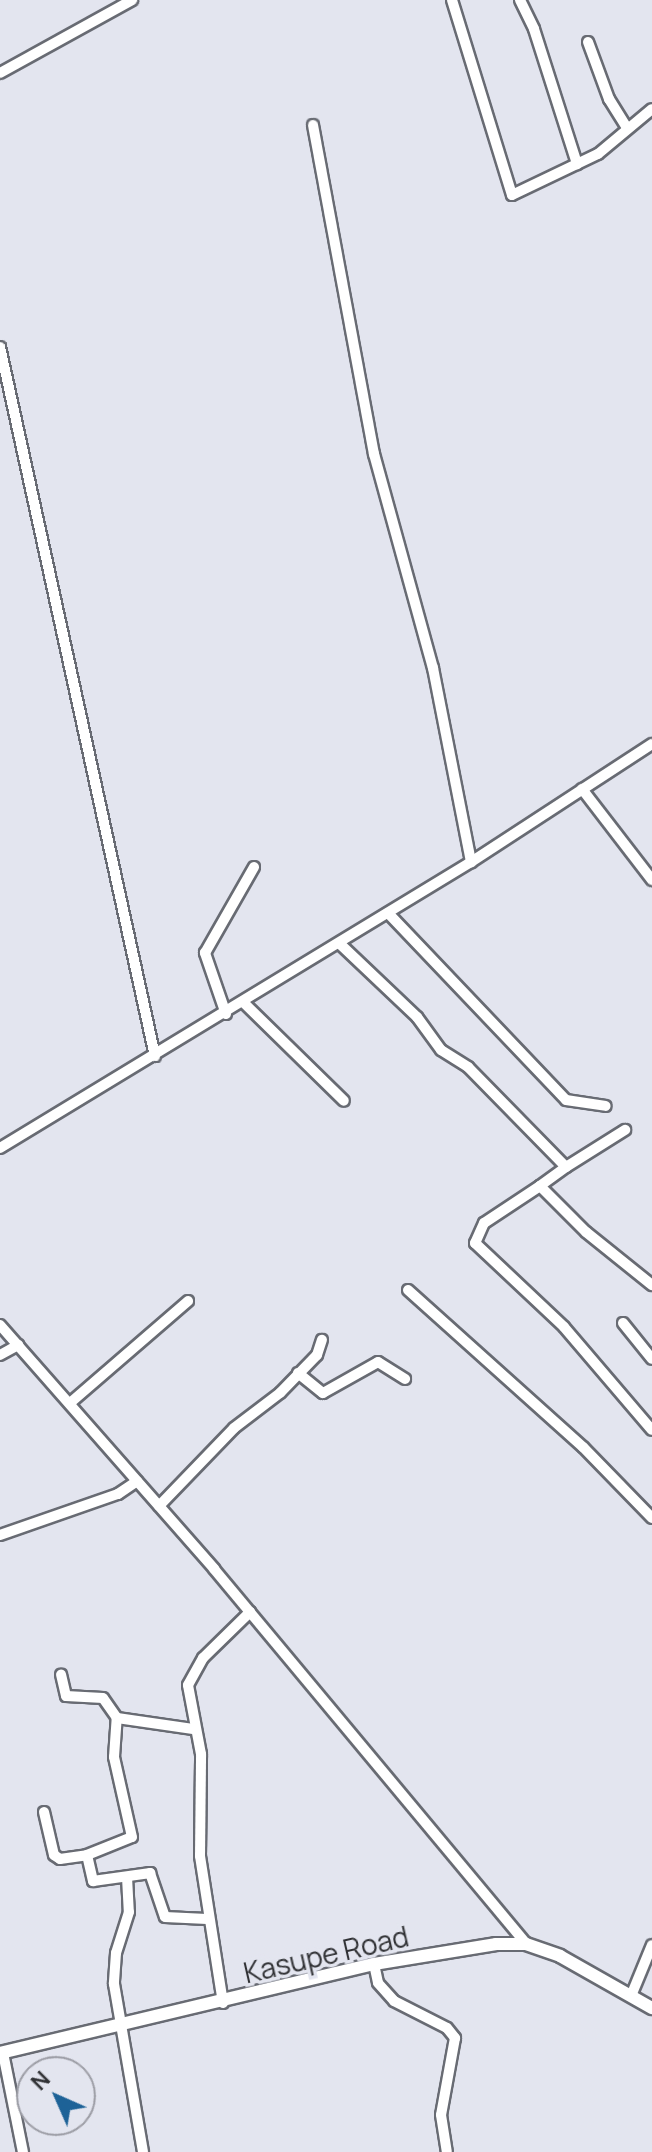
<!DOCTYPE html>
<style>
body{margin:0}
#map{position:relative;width:652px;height:2152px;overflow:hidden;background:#e3e5ef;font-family:Manrope,sans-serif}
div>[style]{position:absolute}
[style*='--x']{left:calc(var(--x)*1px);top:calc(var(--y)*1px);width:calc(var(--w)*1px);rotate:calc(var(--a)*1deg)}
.roads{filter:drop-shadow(2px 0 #686b73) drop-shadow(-2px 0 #686b73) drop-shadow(0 2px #686b73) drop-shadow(0 -2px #686b73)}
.minor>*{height:10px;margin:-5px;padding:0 5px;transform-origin:5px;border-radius:5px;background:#fff}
.tertiary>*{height:12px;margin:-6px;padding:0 6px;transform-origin:6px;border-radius:6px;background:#fff}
span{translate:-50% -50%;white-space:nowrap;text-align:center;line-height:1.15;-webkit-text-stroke:7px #e3e5ef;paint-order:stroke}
.street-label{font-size:28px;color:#313235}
.north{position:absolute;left:16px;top:2056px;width:80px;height:80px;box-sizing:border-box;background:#e3e5ef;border:2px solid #9c9da5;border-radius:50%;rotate:315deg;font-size:22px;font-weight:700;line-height:32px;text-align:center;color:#313235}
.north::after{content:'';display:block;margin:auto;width:28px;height:36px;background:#1d6297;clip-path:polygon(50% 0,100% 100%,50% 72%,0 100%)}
</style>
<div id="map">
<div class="roads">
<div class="minor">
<i style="--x:452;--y:0;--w:204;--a:72.9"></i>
<i style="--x:512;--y:195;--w:95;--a:-25.5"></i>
<i style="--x:598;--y:154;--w:70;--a:-39.8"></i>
<i style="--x:520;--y:0;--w:32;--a:64"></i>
<i style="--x:534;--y:29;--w:142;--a:72.3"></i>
<i style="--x:588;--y:42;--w:61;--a:69.8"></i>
<i style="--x:609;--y:99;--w:34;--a:58"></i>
<i style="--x:0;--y:73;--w:151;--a:-28.9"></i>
<i style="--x:313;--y:125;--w:335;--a:79.5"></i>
<i style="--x:374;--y:454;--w:222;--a:74.6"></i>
<i style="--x:433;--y:668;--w:198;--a:78.9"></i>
<i style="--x:0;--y:347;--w:726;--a:77.67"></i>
<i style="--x:582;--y:789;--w:115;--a:52.4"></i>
<i style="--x:388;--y:913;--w:258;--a:46.4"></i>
<i style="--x:566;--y:1100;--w:40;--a:8.5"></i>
<i style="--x:339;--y:943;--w:108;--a:43.5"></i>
<i style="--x:417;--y:1017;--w:41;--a:54"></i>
<i style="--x:441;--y:1050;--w:32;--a:32"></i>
<i style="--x:468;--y:1067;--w:140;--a:45.6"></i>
<i style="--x:566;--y:1167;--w:70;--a:-32.1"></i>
<i style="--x:243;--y:1002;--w:141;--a:44.4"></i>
<i style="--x:226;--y:1014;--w:65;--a:-109"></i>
<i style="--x:205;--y:953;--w:99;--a:-60.3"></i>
<i style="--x:0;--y:1148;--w:551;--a:-31.27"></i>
<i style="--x:471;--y:862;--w:216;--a:-33.1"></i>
<i style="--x:566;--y:1167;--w:32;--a:144"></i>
<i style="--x:540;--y:1186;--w:65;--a:45"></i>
<i style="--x:586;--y:1232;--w:85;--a:38.8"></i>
<i style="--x:540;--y:1186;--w:67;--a:146.5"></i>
<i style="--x:484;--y:1223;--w:22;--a:114"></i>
<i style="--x:475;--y:1243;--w:122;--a:43.3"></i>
<i style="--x:564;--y:1327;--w:135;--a:49.5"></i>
<i style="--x:408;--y:1290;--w:235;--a:41.9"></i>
<i style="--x:583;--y:1447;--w:99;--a:45.8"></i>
<i style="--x:623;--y:1323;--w:46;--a:51.1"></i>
<i style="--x:0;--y:1325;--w:325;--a:48.7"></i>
<i style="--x:214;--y:1569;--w:488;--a:50.2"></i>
<i style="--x:0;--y:1355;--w:21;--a:-29"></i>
<i style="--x:298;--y:1373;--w:32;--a:39"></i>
<i style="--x:323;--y:1393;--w:63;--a:-29.4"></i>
<i style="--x:378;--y:1362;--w:32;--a:32"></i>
<i style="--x:70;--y:1403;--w:156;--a:-40.8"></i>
<i style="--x:159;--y:1506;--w:108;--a:-46.1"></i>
<i style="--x:234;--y:1428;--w:58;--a:-37.3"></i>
<i style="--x:280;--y:1393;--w:53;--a:-45.8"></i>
<i style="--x:317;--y:1355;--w:16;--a:-72"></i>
<i style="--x:0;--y:1535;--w:125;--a:-19.2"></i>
<i style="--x:118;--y:1494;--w:23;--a:-34"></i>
<i style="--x:117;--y:1718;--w:77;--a:8.2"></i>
<i style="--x:44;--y:1812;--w:44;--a:76.9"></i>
<i style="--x:54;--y:1855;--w:7;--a:34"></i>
<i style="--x:60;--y:1859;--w:27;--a:-8"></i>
<i style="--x:87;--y:1855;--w:48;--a:-21.8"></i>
<i style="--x:132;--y:1837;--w:82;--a:-102.7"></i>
<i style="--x:114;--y:1757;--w:39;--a:-86"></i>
<i style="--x:117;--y:1718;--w:24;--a:-125"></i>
<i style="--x:103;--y:1698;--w:37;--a:-177"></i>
<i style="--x:66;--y:1696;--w:22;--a:-103"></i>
<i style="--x:87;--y:1855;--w:27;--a:77"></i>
<i style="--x:93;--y:1881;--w:58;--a:-8"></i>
<i style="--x:150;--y:1873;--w:46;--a:71.2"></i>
<i style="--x:165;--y:1917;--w:42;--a:2.7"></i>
<i style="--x:127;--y:1877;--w:35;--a:87"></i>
<i style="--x:129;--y:1912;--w:43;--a:107.6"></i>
<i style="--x:116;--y:1953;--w:31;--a:94"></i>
<i style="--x:114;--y:1984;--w:170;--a:80.2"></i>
<i style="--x:374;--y:1964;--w:19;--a:78"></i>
<i style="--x:378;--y:1983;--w:24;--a:48"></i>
<i style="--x:394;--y:2001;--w:59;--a:27"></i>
<i style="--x:447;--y:2028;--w:13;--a:51"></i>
<i style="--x:455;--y:2038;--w:78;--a:100.3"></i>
<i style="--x:441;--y:2115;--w:37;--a:81"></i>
<i style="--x:631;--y:1996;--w:55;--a:-67.6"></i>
<i style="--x:223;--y:2003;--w:149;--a:-98.9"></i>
<i style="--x:200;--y:1856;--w:102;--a:-89.4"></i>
<i style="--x:201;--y:1754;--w:70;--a:-100.7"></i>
<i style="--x:188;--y:1685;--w:31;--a:-61"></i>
<i style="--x:203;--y:1658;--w:66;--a:-44.4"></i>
<i style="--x:3;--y:2053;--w:101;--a:78.6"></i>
</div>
<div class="tertiary">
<i style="--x:0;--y:2053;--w:384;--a:-13.4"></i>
<i style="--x:374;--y:1964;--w:124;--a:-9.3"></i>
<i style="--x:496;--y:1944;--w:30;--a:0"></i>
<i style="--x:526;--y:1944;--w:36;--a:19"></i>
<i style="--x:560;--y:1956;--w:106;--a:29.5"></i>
</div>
</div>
<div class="street-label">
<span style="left:326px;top:1954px;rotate:-13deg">Kasupe Road</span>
</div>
<div class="north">N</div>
</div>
